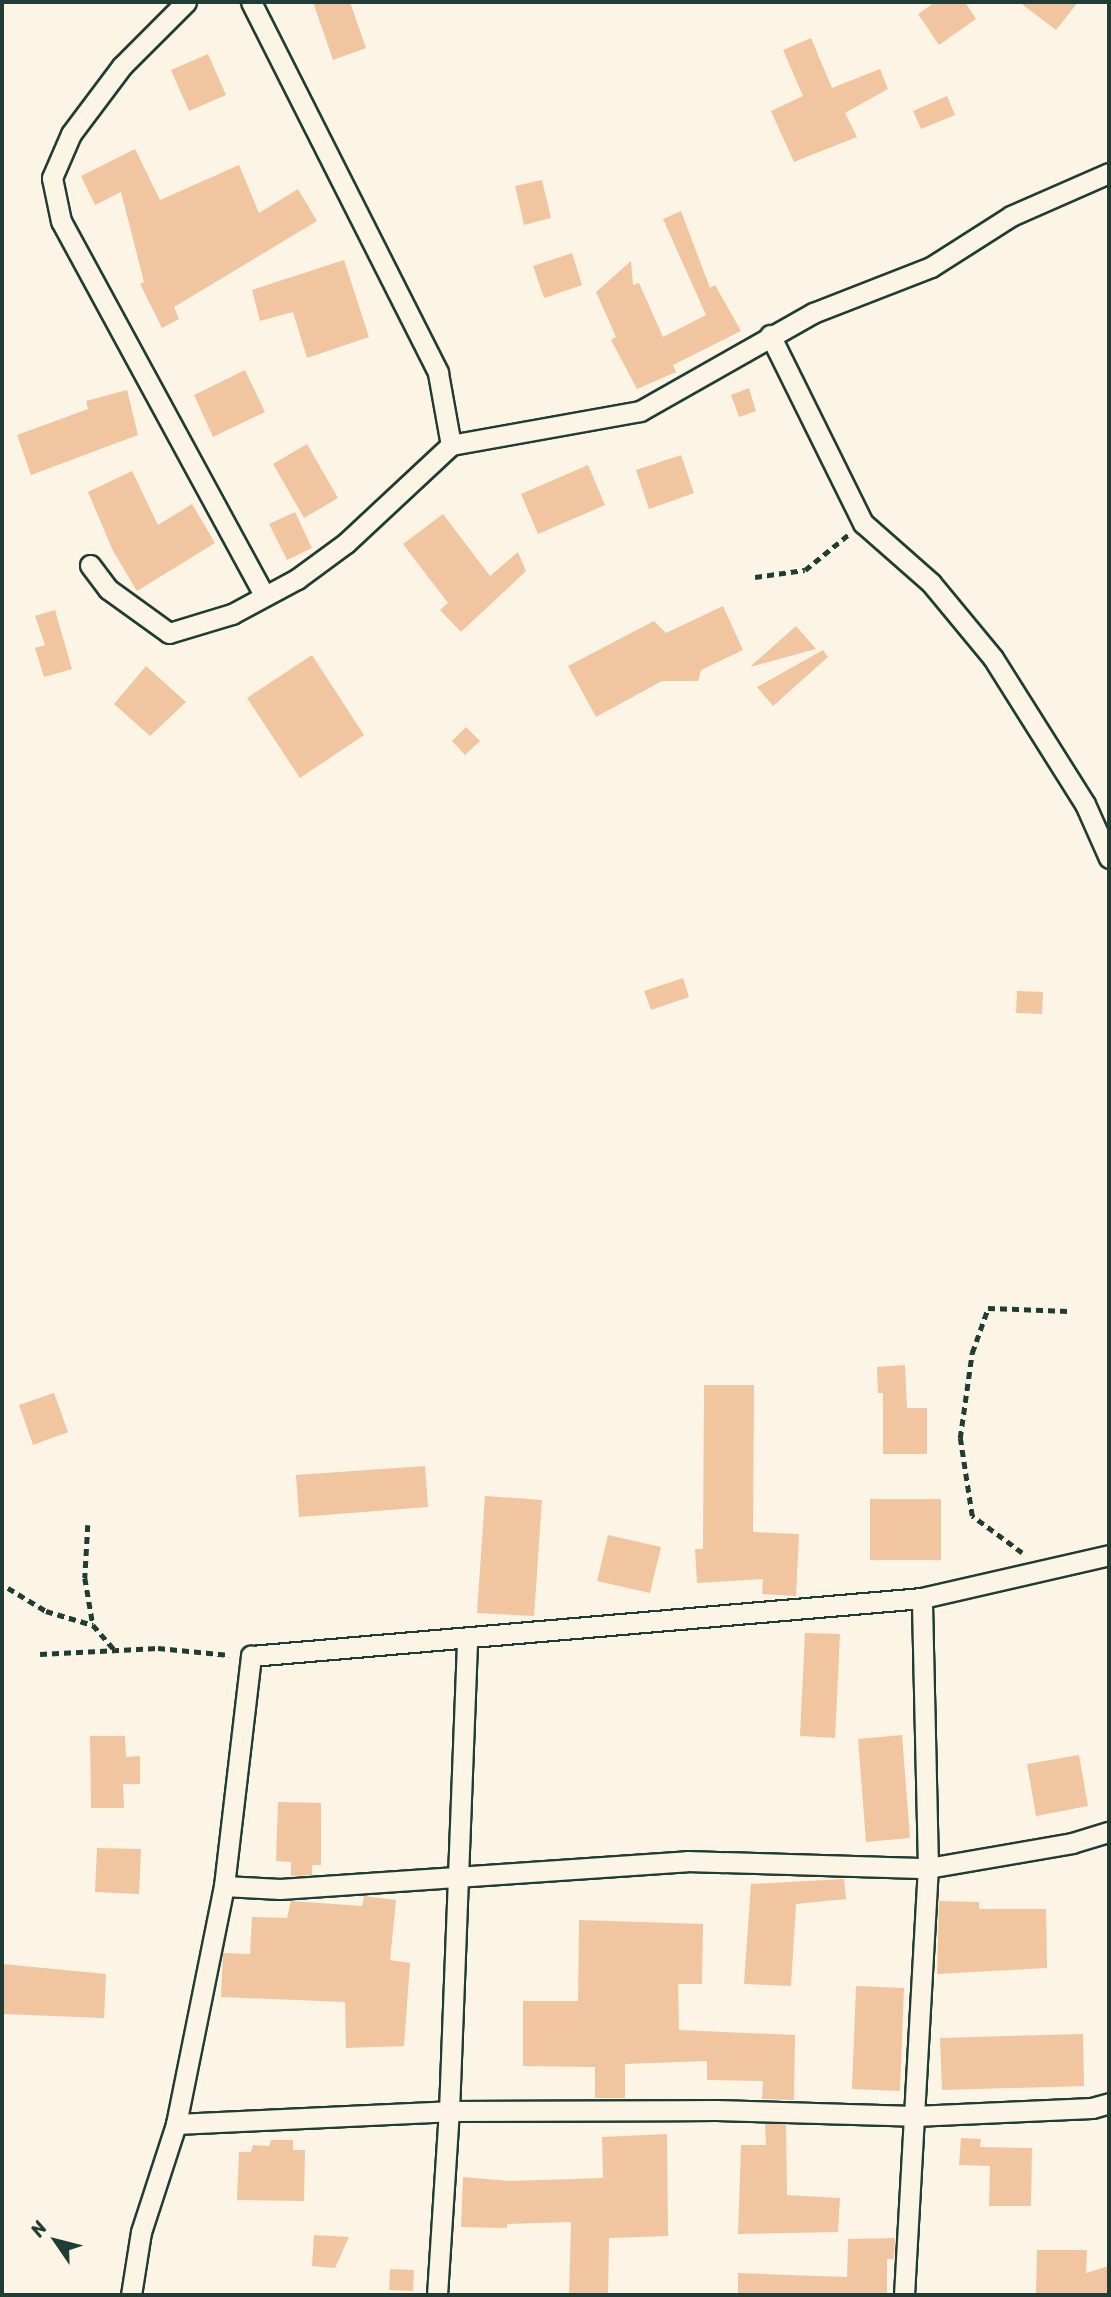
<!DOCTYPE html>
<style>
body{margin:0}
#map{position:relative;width:1111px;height:2297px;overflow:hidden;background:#fcf5e5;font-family:Sriracha,sans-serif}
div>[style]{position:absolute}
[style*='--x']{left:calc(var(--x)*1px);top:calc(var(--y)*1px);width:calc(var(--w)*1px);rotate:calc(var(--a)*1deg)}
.building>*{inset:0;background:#f1c5a0}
.path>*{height:4.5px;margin-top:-2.25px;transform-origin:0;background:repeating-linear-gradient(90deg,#1f3d34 0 7px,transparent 0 12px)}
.roads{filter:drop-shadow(2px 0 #1f3d34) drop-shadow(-2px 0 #1f3d34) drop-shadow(0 2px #1f3d34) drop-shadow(0 -2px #1f3d34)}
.minor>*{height:19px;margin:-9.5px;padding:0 9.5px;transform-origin:9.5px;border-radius:9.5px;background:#fcf5e5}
span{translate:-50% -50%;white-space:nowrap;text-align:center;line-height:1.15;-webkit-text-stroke:5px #fcf5e5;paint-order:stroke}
.frame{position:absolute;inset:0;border:4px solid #1f3d34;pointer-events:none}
.north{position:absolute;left:21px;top:2206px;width:70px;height:70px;-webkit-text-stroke:5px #fcf5e5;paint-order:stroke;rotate:305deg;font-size:19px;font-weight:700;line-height:28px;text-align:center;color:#1f3d34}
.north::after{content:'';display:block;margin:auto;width:24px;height:32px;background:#1f3d34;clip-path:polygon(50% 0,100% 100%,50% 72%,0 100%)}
</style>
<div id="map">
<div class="building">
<i style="clip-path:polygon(313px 2px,350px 2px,366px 48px,333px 60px)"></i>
<i style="clip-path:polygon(935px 2px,965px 2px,976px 19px,939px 45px,918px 14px)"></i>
<i style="clip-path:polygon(1019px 2px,1078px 2px,1056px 30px)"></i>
<i style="clip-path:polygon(811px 38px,832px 88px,880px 69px,888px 89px,845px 113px,857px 137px,794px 162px,771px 111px,803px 96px,783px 50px)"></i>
<i style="clip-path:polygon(208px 54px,226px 95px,189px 111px,171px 70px)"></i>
<i style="clip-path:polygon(947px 96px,955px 115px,921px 129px,913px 111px)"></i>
<i style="clip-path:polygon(135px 149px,160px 200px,239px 165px,259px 213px,298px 189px,317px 221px,174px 307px,179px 319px,162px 328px,140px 284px,144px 282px,121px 192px,95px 205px,81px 176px)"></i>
<i style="clip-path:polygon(542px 180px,551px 218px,524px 225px,515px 186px)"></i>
<i style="clip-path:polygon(681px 211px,710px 288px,715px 285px,741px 331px,673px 365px,676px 372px,637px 389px,611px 340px,616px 337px,596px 292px,631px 261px,633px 285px,639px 283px,663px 337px,706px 315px,663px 219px)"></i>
<i style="clip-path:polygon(572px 253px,582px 285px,544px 298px,533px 266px)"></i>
<i style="clip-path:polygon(344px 260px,369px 337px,307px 358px,293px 312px,260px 321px,252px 290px)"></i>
<i style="clip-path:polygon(245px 370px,265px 412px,213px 437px,194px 395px)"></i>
<i style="clip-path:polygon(749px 388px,756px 411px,739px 417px,731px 395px)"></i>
<i style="clip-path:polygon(127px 390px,138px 435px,31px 475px,17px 435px,88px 409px,86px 401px)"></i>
<i style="clip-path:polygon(307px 444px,338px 498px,304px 518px,273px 464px)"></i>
<i style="clip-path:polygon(681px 455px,694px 493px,649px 509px,636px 470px)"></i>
<i style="clip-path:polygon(588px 465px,605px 505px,538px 534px,521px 494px)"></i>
<i style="clip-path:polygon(132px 471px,158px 525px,192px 504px,215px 543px,137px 591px,113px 551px,88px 492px)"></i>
<i style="clip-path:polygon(295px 512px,312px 548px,287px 560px,269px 524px)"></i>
<i style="clip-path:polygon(443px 514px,490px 576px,518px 552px,526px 571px,461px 632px,440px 610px,448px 603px,403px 544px)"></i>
<i style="clip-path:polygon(723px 606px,743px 650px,701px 670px,698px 681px,662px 681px,596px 717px,568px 666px,654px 621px,666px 633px)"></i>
<i style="clip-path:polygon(55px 610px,72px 669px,44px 677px,35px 648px,45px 645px,35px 616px)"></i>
<i style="clip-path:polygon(796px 626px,816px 649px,750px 667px)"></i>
<i style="clip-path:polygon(823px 650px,828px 657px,773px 706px,757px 687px)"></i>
<i style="clip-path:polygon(312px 655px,364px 735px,300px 778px,247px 698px)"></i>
<i style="clip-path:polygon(146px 666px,186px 702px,150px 736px,114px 704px)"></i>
<i style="clip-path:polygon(466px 727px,480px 741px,465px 755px,452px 741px)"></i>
<i style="clip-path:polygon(683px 978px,689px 997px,651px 1010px,644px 991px)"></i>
<i style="clip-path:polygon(1017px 991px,1043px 992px,1042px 1014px,1016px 1013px)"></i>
<i style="clip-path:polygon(905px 1365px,907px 1408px,927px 1408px,927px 1454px,883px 1454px,883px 1393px,878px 1393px,877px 1367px)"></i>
<i style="clip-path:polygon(704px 1385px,754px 1385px,753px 1532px,799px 1534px,796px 1596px,762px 1594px,763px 1579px,697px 1583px,695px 1549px,703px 1549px)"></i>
<i style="clip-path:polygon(54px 1393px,68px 1432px,33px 1445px,19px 1405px)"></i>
<i style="clip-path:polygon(425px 1466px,428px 1507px,299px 1517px,296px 1475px)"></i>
<i style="clip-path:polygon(485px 1496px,542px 1500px,534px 1616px,477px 1613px)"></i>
<i style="clip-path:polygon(870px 1499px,941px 1499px,941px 1560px,870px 1560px)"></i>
<i style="clip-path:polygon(608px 1535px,661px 1547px,650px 1593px,597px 1581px)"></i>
<i style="clip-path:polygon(805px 1633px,840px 1634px,835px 1738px,800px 1736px)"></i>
<i style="clip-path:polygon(902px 1735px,910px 1838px,866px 1842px,858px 1739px)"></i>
<i style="clip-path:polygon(90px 1736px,125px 1736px,126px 1757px,140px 1756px,140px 1784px,123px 1784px,124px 1808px,91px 1808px)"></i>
<i style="clip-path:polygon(1079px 1755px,1088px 1806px,1036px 1816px,1027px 1764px)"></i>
<i style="clip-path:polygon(278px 1802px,321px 1803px,321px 1865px,312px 1865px,312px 1875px,291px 1876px,291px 1862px,276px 1861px)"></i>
<i style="clip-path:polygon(97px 1848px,141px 1849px,139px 1894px,95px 1892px)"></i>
<i style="clip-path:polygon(844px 1879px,846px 1899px,796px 1904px,791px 1986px,744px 1984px,751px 1884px)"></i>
<i style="clip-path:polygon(364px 1896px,396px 1900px,390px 1960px,410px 1963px,404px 2046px,346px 2048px,345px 2002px,221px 1997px,223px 1953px,250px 1954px,252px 1917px,287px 1918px,291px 1901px,362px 1906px)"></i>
<i style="clip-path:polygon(939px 1901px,979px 1902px,979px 1909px,1046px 1909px,1047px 1968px,937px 1974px)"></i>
<i style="clip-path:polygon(579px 1920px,703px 1924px,702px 1984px,678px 1984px,679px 2030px,795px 2035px,794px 2100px,762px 2099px,763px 2081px,707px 2080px,707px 2061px,625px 2064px,625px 2098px,595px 2098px,595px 2067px,523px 2066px,523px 2001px,578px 2001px)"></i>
<i style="clip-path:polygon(2px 1964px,106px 1974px,104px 2018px,2px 2014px)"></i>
<i style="clip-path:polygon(856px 1986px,904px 1988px,900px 2091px,852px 2089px)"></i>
<i style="clip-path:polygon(1083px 2034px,1084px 2086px,942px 2090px,940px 2038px)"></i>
<i style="clip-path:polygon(765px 2124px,786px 2124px,787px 2195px,840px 2198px,838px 2232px,738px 2234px,741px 2145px,766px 2145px)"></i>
<i style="clip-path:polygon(667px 2134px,668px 2236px,609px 2238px,608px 2295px,569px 2295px,571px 2222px,507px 2224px,507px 2228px,461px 2227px,463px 2177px,509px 2181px,603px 2178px,602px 2137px)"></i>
<i style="clip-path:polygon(961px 2138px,981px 2139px,980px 2147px,1032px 2148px,1031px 2206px,989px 2206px,990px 2166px,959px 2165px)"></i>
<i style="clip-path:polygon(271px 2140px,293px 2140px,293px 2150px,305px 2150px,304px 2201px,237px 2200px,239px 2152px,251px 2152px,253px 2145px,269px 2146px)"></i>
<i style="clip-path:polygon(314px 2235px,349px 2237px,335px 2268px,312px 2266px)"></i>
<i style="clip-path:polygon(895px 2238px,894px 2259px,887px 2259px,887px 2295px,738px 2295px,738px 2273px,847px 2277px,848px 2239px)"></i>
<i style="clip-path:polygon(1037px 2250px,1087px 2250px,1086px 2273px,1109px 2266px,1109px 2295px,1036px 2295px)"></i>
<i style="clip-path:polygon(390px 2269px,414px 2270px,413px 2291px,389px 2290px)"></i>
</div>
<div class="path">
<i style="--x:755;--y:577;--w:50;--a:-8"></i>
<i style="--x:805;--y:570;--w:57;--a:-39.3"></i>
<i style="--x:88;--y:1525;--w:53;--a:93.2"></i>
<i style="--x:85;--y:1578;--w:48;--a:80.3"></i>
<i style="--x:93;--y:1625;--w:33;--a:49"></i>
<i style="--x:1022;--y:1553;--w:62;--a:-143.5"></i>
<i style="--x:972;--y:1516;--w:79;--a:-98.7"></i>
<i style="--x:960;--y:1438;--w:86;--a:-82"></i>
<i style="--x:972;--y:1353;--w:48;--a:-70.4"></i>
<i style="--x:988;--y:1308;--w:80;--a:2.1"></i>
<i style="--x:8;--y:1588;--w:44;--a:31.2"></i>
<i style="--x:46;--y:1611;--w:49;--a:16.6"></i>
<i style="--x:40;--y:1654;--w:118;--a:-2.9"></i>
<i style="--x:158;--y:1648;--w:72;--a:5.6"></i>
</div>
<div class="roads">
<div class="minor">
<i style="--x:186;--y:2;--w:91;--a:135"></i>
<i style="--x:122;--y:66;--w:85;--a:126.9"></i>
<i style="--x:71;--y:134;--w:48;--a:113.4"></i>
<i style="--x:52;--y:178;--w:44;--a:78.2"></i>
<i style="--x:61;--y:221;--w:423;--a:61.5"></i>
<i style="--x:251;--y:2;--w:415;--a:63.2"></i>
<i style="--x:438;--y:373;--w:73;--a:79.8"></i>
<i style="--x:770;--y:335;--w:210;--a:63.7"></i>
<i style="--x:863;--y:523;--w:91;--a:41.4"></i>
<i style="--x:931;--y:583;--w:97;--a:50.4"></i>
<i style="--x:993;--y:658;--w:173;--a:57.8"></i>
<i style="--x:1085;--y:804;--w:59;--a:66"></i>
<i style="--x:90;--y:565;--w:30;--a:53"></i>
<i style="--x:108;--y:589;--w:75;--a:35.8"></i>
<i style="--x:169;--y:633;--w:66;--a:-16.8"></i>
<i style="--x:232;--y:614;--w:74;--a:-28.3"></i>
<i style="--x:297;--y:579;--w:61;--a:-36.3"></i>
<i style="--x:346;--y:543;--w:144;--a:-43"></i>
<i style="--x:451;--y:445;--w:192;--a:-10.2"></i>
<i style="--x:640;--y:411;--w:199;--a:-29.5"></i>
<i style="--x:813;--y:313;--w:127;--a:-21.3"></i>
<i style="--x:931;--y:267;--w:95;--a:-32.5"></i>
<i style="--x:1011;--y:216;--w:107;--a:-23.7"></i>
<i style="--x:224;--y:1886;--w:56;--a:3.1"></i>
<i style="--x:280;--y:1889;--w:408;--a:-3.9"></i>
<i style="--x:687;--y:1861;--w:241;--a:1.7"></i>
<i style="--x:928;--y:1868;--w:146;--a:-9.8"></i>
<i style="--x:1072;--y:1843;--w:39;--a:-17"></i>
<i style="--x:176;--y:2124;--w:273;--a:-2.7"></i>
<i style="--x:449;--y:2111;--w:267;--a:-0.2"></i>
<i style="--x:716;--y:2110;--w:198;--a:1.7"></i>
<i style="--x:914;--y:2116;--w:178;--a:-2.6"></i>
<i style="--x:1092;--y:2108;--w:18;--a:-16"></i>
<i style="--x:131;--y:2295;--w:64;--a:-81"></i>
<i style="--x:141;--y:2232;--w:114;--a:-72"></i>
<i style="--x:176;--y:2124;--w:243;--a:-78.6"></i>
<i style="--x:224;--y:1886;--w:232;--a:-83.3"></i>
<i style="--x:251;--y:1656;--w:674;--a:-4.94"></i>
<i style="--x:922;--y:1598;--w:192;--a:-12.9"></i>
<i style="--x:437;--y:2295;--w:184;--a:-86.3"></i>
<i style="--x:449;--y:2111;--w:473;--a:-87.8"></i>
<i style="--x:904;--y:2295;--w:428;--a:-86.8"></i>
<i style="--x:928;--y:1868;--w:270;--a:-91.3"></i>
</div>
</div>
<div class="frame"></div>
<div class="north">N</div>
</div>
